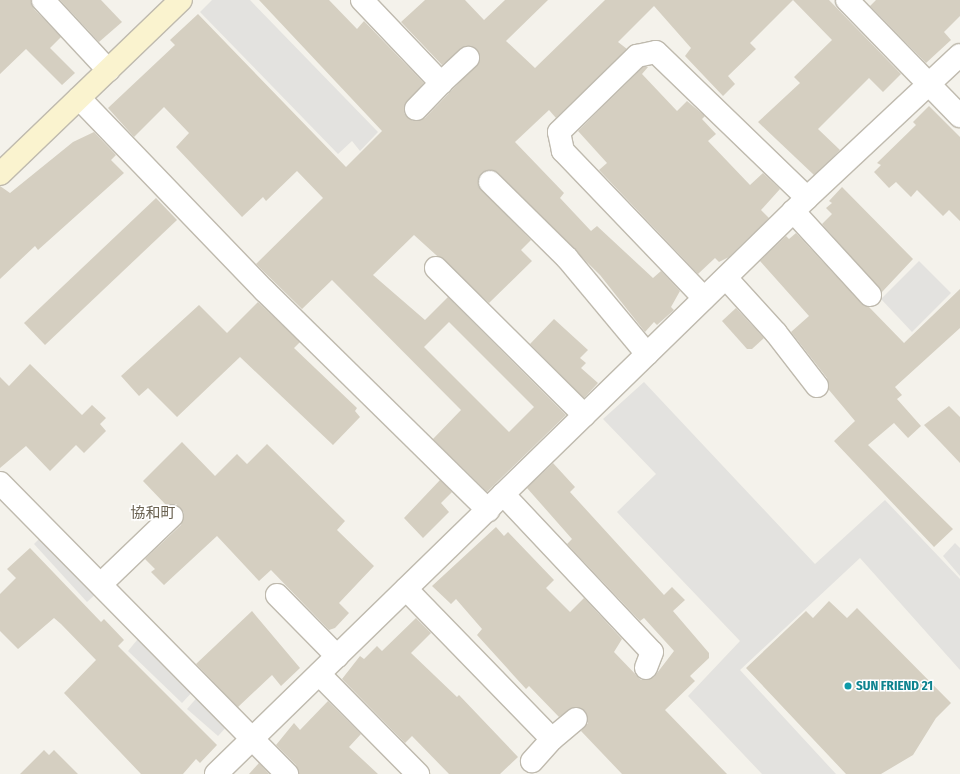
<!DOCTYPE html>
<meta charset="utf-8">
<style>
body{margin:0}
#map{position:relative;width:960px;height:774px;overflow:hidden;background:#f4f2eb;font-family:"Fira Sans Condensed","Noto Sans JP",sans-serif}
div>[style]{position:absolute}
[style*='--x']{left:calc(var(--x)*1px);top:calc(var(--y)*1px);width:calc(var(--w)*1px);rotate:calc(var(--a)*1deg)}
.parking>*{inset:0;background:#e3e2df}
.building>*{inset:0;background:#d5cfc1}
.roads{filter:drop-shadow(1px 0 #bfbaae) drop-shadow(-1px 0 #bfbaae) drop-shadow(0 1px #bfbaae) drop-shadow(0 -1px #bfbaae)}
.street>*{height:22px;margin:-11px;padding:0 11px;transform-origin:11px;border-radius:11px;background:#fff}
.secondary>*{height:22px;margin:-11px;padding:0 11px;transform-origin:11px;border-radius:11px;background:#faf3cf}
.dots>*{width:11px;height:11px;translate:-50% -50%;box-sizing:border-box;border:2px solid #fff;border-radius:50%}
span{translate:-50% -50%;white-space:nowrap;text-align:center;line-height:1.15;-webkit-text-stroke:3px #fff;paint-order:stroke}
.culture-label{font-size:13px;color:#0d838f;font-weight:700}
.left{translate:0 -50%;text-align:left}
.quarter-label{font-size:15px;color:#6a6251}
</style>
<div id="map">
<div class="parking">
<i style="clip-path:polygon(212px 0,250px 0,378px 132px,360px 151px,352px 141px,338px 154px,200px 12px)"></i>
<i style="clip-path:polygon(919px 261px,951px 293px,912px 332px,881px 299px)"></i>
<i style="clip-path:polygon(644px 382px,815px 564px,885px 500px,960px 579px,960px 670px,860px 558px,740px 670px,836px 774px,762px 774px,688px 696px,740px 641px,617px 512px,656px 474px,603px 419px)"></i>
<i style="clip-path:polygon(45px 533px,98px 592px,87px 602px,34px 544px)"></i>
<i style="clip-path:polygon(955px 543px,960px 548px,960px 576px,943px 556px)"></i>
<i style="clip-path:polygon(142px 634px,195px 689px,182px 703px,128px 651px)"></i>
<i style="clip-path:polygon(200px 694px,231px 722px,218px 736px,187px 709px)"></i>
</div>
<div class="building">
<i style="clip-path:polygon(0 0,31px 0,34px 9px,61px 37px,50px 48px,75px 73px,62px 85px,26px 49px,0 74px)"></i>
<i style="clip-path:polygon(60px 0,101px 0,122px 22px,99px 42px)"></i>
<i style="clip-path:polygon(evenodd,259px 0,329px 0,357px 29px,364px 21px,424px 83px,404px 106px,404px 113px,413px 121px,425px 118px,480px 61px,477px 50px,466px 46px,442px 65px,401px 22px,425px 0,465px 0,484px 20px,505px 0,548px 0,506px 41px,535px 68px,605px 0,793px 0,750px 43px,756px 49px,728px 76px,735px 84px,723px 96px,685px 56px,691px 48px,654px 6px,618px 42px,627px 49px,556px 118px,549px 110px,515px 142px,564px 193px,560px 198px,591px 231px,597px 226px,653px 278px,661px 271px,680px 291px,671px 307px,674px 310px,657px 325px,654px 322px,645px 332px,600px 275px,493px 170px,481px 174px,478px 186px,531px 240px,521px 250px,532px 261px,489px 303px,414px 235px,373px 275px,425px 320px,448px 297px,566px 415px,487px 492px,433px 439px,461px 410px,332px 280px,302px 309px,256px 264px,323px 198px,297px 171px,266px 201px,263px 197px,242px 217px,176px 147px,189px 133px,164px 107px,134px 137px,108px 108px,175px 45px,170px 40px,198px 14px,346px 167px,382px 131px,259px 0,449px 322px,534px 407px,509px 432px,424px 347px,449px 322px)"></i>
<i style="clip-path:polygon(793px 0,829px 0,901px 74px,883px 92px,869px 78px,818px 129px,840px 150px,814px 175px,758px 122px,800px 83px,794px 77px,832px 40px)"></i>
<i style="clip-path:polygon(876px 0,960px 0,960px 16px,944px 32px,951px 40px,926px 63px,870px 6px)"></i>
<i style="clip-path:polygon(643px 67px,648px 67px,642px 74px,677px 111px,687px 101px,705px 116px,702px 119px,716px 134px,708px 141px,750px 185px,763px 173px,780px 189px,761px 210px,769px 218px,729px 257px,719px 262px,715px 258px,698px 274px,599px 170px,607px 163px,578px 131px)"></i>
<i style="clip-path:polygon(929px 106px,960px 137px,960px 221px,949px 210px,943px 216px,917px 190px,911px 197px,896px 182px,889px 188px,874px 172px,881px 165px,877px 163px,916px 125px,913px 122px)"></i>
<i style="clip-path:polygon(94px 132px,116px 155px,111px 160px,124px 173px,38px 250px,35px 246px,0 279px,0 186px,10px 193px,73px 142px)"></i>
<i style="clip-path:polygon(842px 187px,913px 259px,882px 292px,822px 224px,832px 214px,826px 208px,832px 203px,829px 201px)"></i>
<i style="clip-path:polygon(156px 198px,177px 220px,45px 345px,24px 323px)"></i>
<i style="clip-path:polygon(796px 233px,861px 303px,869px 307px,904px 343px,960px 289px,960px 328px,895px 387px,902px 395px,897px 399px,921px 426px,908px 438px,894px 423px,868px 445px,953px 529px,934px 547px,834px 441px,855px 421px,829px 390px,827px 378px,791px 332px,809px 316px,760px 261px,786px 236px,789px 239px)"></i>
<i style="clip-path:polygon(258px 302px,300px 342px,294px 348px,357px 408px,355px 411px,360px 417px,333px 445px,240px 357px,177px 417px,148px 388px,139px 396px,121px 376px,199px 305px,227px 333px)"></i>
<i style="clip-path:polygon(736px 308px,764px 338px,752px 349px,747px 349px,722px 321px)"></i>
<i style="clip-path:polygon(554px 319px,588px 350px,580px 358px,586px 363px,581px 368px,598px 383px,584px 398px,530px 344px)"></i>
<i style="clip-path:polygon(30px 364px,82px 415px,92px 405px,106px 418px,100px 424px,106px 431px,84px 453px,76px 445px,50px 471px,26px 446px,0 468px,0 377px,9px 386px)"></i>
<i style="clip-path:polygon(949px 406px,960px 417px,960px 463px,924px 425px)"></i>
<i style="clip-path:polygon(182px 442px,215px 476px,237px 454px,247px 464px,267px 444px,345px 521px,337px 530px,374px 566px,339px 603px,349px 613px,335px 628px,329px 630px,271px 570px,259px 581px,217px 536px,164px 585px,151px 572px,155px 569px,145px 559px,181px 525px,184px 513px,176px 504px,166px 505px,143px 481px)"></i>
<i style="clip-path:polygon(553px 463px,575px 487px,570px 492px,664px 595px,672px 587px,685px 600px,673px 611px,709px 653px,709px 658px,690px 676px,695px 681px,665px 710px,727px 774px,622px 774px,581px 731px,588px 723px,585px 711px,574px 707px,559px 717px,529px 686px,526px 689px,477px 635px,482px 629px,456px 599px,451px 604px,432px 586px,496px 527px,504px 536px,508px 532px,554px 580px,546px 588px,570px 612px,584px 598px,622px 639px,614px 652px,641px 680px,654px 677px,674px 651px,644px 618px,640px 621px,567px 544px,572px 539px,527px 488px)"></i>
<i style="clip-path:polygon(440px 480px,452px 492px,441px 503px,449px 512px,423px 538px,404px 518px)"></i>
<i style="clip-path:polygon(30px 548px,101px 622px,104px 619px,124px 640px,118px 646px,217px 745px,200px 763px,196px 759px,183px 774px,141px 774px,64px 693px,96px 660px,61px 624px,54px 618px,18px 649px,0 631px,0 594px,16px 578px,7px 569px)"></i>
<i style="clip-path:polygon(829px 601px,847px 618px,857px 608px,951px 703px,936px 718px,913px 755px,881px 774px,846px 774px,746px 668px,806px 611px,813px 618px)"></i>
<i style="clip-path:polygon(252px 611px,300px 668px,281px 686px,272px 675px,238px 707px,196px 664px)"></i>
<i style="clip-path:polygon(416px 618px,431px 633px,411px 653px,457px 697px,459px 695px,518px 757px,500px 774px,449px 774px,412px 736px,405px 743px,342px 679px,360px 656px,364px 659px,377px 646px,382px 651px)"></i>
<i style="clip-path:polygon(328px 701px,361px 734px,349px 747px,378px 774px,299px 774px,296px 765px,276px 745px,294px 723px,300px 730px)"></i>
<i style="clip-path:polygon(44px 750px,49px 755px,54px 750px,78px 774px,20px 774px)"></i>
<i style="clip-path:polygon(259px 763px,269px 774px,249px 774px)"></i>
</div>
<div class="roads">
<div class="street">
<i style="--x:43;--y:0;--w:96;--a:47.1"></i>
<i style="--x:362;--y:0;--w:115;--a:46.4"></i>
<i style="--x:441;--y:83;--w:37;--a:-43"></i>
<i style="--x:847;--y:0;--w:162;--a:45.8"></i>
<i style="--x:79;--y:98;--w:268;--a:46.1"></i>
<i style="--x:265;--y:291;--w:313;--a:44.5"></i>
<i style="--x:416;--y:109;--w:36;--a:-46"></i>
<i style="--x:490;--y:182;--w:108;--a:44.6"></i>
<i style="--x:567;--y:258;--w:125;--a:50.2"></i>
<i style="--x:793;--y:211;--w:114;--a:47.5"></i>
<i style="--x:436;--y:268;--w:209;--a:44.8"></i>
<i style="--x:726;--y:278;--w:74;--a:47.7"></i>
<i style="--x:776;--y:333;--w:67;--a:52.3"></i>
<i style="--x:704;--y:298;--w:204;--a:-133.8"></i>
<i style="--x:563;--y:151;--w:19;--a:-102"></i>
<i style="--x:559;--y:132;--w:109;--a:-44.3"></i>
<i style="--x:637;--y:56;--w:19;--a:-12"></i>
<i style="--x:656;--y:52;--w:210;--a:44"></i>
<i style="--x:0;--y:483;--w:409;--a:45.4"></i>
<i style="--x:503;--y:494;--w:217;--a:46.7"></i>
<i style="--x:652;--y:652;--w:17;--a:111"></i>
<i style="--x:101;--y:584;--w:98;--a:-43.8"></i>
<i style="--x:406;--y:589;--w:209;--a:45.8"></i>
<i style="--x:552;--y:739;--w:30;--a:132"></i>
<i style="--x:277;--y:595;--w:86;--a:45.5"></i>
<i style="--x:319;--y:674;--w:141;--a:45.3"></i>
<i style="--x:552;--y:739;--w:31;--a:-40"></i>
<i style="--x:216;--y:774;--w:825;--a:-44.26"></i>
<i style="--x:807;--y:198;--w:209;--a:-43.1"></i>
</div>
<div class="secondary">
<i style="--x:0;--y:174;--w:251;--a:-43.9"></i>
</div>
</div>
<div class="dots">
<i style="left:848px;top:686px;background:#0f9aa8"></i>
</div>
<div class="culture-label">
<span class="left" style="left:856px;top:686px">SUN FRIEND 21</span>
</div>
<div class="quarter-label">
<span style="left:153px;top:514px">協和町</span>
</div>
</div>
